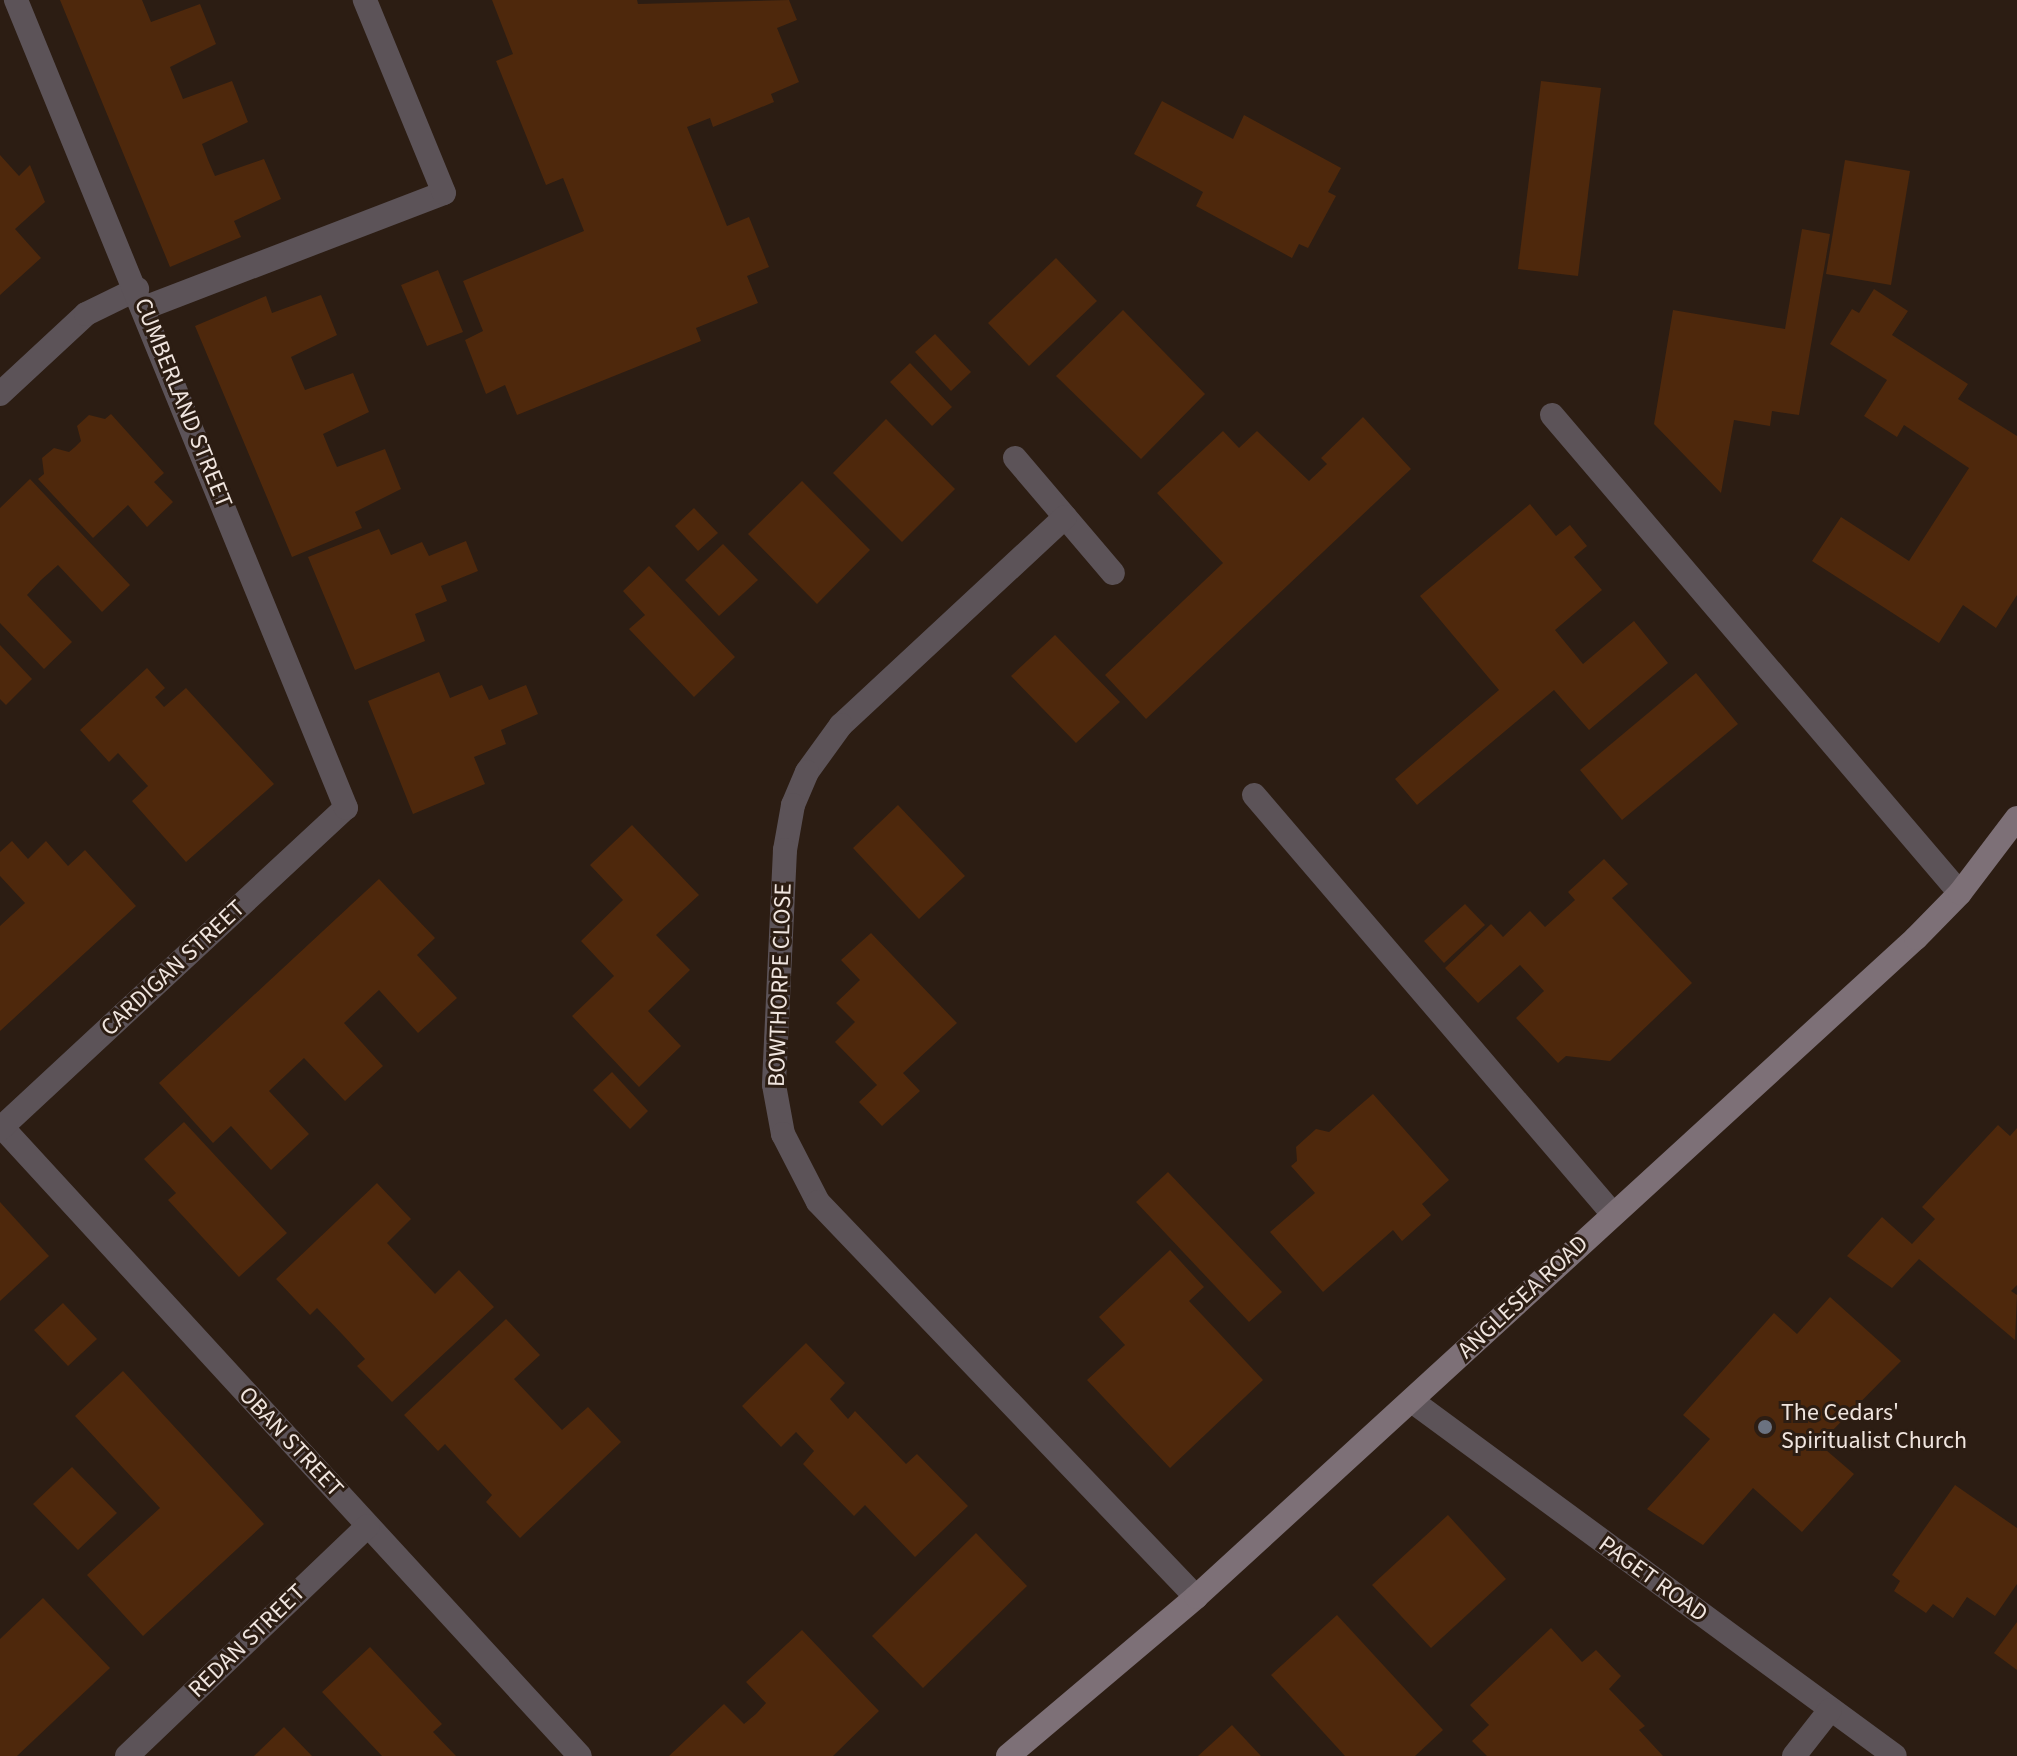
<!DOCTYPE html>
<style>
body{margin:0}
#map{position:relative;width:2017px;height:1756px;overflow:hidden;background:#2c1d13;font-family:"Source Sans 3",sans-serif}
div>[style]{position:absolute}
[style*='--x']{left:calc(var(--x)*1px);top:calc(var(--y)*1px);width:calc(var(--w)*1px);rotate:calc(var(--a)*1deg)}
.building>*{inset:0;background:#4e280c}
.lane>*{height:24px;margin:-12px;padding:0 12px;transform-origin:12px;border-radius:12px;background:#5c5358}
.street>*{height:24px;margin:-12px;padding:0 12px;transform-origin:12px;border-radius:12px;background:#5c5358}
.secondary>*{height:24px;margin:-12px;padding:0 12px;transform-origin:12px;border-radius:12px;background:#7d7077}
.dots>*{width:22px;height:22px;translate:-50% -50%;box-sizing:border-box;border:4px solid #2c1d13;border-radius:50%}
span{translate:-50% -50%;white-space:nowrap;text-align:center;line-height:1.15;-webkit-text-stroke:6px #2c1d13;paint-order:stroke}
.street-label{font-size:24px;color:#f0e5df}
.poi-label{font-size:24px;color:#f0e5df}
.left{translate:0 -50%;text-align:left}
</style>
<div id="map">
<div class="building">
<i style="clip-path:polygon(60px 0,142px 0,151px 22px,200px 4px,216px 44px,170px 67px,183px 99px,232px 81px,248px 122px,202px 144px,208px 160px,215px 176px,264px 159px,281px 199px,234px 221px,241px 237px,170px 267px)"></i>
<i style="clip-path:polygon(492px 0,637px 0,638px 4px,789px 0,797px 20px,777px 28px,799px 82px,771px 94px,774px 102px,713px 127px,710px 118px,687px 127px,727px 226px,749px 217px,769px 267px,747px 276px,758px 303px,696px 328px,701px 341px,517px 415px,505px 385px,486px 394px,465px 340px,483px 331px,463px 281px,584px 231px,563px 178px,546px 185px,496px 61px,513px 54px)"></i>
<i style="clip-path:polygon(1541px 81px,1601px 88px,1578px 276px,1518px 269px)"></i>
<i style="clip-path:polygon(1162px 101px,1233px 139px,1244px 115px,1341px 168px,1328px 192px,1336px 196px,1308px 248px,1299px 244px,1292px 258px,1196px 206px,1203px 192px,1134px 154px)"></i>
<i style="clip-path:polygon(0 155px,19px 176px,30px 165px,45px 202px,15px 229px,41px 258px,0 295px)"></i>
<i style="clip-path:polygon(1845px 160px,1910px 171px,1891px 285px,1826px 274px)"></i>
<i style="clip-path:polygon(1802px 229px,1830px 234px,1799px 415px,1772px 411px,1770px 426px,1734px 420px,1721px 493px,1654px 424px,1673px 310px,1785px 329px)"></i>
<i style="clip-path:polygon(1056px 258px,1097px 301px,1029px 366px,988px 323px)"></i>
<i style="clip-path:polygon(438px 270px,463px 332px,427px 346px,401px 285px)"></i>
<i style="clip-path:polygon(1874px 289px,1908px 311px,1892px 335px,1968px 384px,1958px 399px,2017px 436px,2017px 595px,1996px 628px,1963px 605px,1939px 643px,1812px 561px,1841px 517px,1909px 561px,1969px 468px,1904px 425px,1897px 437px,1864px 416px,1887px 380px,1830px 344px,1852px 309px,1859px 313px)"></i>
<i style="clip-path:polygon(321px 295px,337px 335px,291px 357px,298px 374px,305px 390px,353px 373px,369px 412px,323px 434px,330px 451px,337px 467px,385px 449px,401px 489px,355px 512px,362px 528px,292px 557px,195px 326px,266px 296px,272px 313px)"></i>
<i style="clip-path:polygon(1123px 310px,1205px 394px,1141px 459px,1056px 376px)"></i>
<i style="clip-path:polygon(935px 334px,971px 372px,951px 391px,915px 352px)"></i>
<i style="clip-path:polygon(910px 363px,952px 407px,932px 426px,890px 382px)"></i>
<i style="clip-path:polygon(111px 414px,164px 473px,154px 482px,173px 502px,147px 527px,128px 505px,93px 538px,38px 479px,44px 474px,42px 458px,54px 448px,69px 452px,75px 447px,81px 441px,77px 426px,89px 415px,105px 419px)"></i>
<i style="clip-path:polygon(1363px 417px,1411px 469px,1146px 719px,1105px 675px,1223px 563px,1157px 493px,1223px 431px,1239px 448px,1257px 431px,1309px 481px,1327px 464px,1321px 458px)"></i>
<i style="clip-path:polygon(886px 419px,955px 489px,902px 542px,833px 473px)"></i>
<i style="clip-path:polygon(30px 479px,130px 585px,102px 612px,58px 565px,41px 580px,27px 595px,72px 642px,44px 669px,0 623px,0 508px)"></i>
<i style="clip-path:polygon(802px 481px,870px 550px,817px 604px,748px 534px)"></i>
<i style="clip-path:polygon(1530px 504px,1556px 536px,1570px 525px,1587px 546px,1574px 557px,1602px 590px,1555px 630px,1583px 664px,1634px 621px,1668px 663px,1589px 730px,1554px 690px,1417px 805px,1395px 779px,1499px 690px,1420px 596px)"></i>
<i style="clip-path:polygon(694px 508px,718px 533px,698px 551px,675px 526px)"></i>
<i style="clip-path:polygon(379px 529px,391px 555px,422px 542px,429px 556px,466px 541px,478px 571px,441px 586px,447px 601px,415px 614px,425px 641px,355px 670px,308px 557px)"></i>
<i style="clip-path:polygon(723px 544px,758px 580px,719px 616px,685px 580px)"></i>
<i style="clip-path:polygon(649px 566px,735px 657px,694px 697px,629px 629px,645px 615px,623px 591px)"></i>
<i style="clip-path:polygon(1055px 635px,1120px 702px,1076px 743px,1011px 676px)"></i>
<i style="clip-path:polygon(0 645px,32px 679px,6px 705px,0 699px)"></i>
<i style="clip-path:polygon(147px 668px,165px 688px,155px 697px,164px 707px,186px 688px,274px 784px,186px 862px,132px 801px,148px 786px,118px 753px,109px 762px,80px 730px)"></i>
<i style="clip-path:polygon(439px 672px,450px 698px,482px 685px,489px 700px,526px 685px,538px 714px,501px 730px,506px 744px,474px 757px,485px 784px,413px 814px,368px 701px)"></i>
<i style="clip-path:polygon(1696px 673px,1738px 724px,1622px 820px,1580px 770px)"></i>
<i style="clip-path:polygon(898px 805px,965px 876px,919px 919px,853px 848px)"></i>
<i style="clip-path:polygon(632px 825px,699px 895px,656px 935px,690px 970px,648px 1011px,681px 1046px,639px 1087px,572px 1016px,614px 976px,581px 941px,623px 900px,590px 865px)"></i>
<i style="clip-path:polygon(12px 841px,28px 859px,46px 841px,68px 866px,85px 850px,136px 906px,0 1031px,0 926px,25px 903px,0 876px,0 852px)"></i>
<i style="clip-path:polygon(1604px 859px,1628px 884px,1612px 898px,1692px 983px,1610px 1061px,1566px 1056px,1558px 1063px,1516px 1018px,1544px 991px,1520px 965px,1478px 1003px,1445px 968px,1491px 924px,1503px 937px,1530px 911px,1545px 927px,1575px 900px,1568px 892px)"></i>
<i style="clip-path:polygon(379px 879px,435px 938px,417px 955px,457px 998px,418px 1033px,379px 990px,344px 1023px,383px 1066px,345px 1101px,304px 1058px,287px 1074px,269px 1091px,309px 1134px,271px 1170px,231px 1126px,213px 1143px,159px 1083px)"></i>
<i style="clip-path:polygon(1465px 904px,1485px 925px,1444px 963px,1424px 941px)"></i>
<i style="clip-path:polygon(871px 933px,957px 1023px,903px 1073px,920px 1091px,882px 1126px,859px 1102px,877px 1085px,835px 1042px,855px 1022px,836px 1003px,860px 980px,841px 960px)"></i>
<i style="clip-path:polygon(612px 1072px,648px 1111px,630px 1129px,593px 1090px)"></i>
<i style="clip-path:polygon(1373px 1094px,1449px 1180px,1422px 1204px,1431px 1215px,1402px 1241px,1393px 1230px,1323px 1292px,1270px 1232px,1315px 1193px,1291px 1166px,1297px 1161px,1296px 1147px,1316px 1129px,1329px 1132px)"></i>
<i style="clip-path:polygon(184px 1122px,287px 1233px,239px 1277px,168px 1200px,176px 1193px,144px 1159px)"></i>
<i style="clip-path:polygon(1998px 1125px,2010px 1136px,2017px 1128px,2017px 1285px,2011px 1291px,2017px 1295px,2015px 1340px,1919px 1259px,1892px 1288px,1847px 1256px,1882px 1217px,1912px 1244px,1935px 1219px,1922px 1207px)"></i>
<i style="clip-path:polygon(1168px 1172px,1282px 1292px,1249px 1322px,1136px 1202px)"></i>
<i style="clip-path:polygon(377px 1183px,411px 1219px,387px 1243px,435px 1294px,459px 1270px,494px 1307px,392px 1402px,357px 1366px,365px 1359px,342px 1334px,317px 1308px,310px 1315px,276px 1279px)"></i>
<i style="clip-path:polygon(0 1202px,49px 1256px,0 1301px)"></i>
<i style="clip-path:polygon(1170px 1250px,1204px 1287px,1189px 1301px,1263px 1380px,1170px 1468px,1087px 1380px,1125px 1345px,1099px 1317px)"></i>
<i style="clip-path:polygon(1830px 1297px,1901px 1361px,1819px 1444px,1854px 1474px,1802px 1532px,1753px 1488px,1703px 1545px,1647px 1509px,1710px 1439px,1683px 1415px,1774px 1313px,1797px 1334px)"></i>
<i style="clip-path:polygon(63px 1303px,97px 1339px,68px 1366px,34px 1330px)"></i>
<i style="clip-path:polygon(506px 1319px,540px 1355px,514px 1379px,562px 1430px,588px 1407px,621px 1442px,520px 1538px,486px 1502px,492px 1495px,445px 1444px,438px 1451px,404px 1415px)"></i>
<i style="clip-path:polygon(806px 1343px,845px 1383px,830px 1399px,848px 1419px,855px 1411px,906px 1464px,917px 1454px,968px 1506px,915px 1557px,865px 1505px,854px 1516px,803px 1464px,814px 1451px,796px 1432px,781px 1447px,742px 1406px)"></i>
<i style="clip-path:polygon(123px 1371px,264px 1524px,143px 1636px,87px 1575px,160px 1508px,75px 1416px)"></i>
<i style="clip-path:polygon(72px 1467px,117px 1513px,78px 1550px,33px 1504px)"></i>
<i style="clip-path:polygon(1955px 1485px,2017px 1528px,2017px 1584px,1995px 1616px,1967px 1597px,1953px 1618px,1933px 1604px,1926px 1613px,1894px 1591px,1900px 1581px,1892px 1575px)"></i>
<i style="clip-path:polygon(1448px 1515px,1506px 1579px,1431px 1648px,1372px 1585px)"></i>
<i style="clip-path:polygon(976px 1533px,1027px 1586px,923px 1688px,872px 1636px)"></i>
<i style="clip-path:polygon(43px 1598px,110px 1668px,17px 1756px,0 1756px,0 1639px)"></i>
<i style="clip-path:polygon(1337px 1615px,1443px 1730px,1415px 1756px,1345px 1756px,1271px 1675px)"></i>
<i style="clip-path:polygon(2017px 1622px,2017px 1670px,1994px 1653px)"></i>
<i style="clip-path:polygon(1551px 1628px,1582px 1662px,1596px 1650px,1621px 1676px,1609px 1689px,1645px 1726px,1639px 1730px,1663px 1756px,1487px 1756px,1472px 1741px,1489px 1725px,1470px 1705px)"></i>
<i style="clip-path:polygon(802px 1630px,879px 1711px,833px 1756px,669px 1756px,724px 1704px,744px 1724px,756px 1714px,766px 1703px,746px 1682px)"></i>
<i style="clip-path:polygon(370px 1647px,442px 1724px,433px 1732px,456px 1756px,382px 1756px,322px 1692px)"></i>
<i style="clip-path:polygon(1232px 1725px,1261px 1756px,1198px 1756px)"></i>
<i style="clip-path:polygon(284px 1727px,312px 1756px,254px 1756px)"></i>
</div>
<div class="lane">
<i style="--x:144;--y:308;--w:321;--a:-21"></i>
<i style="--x:444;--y:193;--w:209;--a:-112.3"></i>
<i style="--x:1254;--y:795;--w:550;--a:49.42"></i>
</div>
<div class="street">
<i style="--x:0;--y:394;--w:117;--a:-42.9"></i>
<i style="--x:86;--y:314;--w:57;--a:-26.1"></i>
<i style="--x:1552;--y:415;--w:628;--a:49.52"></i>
<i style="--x:1015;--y:458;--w:151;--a:49.6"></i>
<i style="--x:1065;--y:517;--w:306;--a:137.1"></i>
<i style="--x:841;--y:725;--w:58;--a:125.9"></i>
<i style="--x:807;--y:772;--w:36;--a:113"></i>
<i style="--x:793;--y:805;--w:46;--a:100.1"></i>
<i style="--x:785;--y:850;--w:235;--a:92.7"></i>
<i style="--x:774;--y:1085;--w:50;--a:79.6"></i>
<i style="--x:783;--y:1134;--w:76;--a:62.8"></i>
<i style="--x:818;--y:1202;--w:547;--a:46.26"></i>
<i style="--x:2;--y:1127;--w:854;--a:47.42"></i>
<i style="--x:0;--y:1129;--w:472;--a:-42.9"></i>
<i style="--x:346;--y:808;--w:873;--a:-112.22"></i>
<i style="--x:1412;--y:1401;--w:599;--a:36.32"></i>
<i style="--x:127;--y:1756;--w:333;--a:-43.7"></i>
<i style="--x:1794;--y:1756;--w:58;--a:-52"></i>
</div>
<div class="secondary">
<i style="--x:1008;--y:1756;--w:246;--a:-40.2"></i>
<i style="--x:1196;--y:1597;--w:976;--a:-42.47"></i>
<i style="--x:1916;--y:938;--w:63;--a:-45.6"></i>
<i style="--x:1960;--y:893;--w:94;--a:-52.8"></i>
</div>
<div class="dots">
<i style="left:1765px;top:1427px;background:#6b7280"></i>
</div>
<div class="street-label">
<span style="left:183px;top:403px;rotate:68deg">CUMBERLAND STREET</span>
<span style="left:173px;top:968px;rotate:-43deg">CARDIGAN STREET</span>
<span style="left:780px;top:985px;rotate:-88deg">BOWTHORPE CLOSE</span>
<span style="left:1523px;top:1297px;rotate:-43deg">ANGLESEA ROAD</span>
<span style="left:291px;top:1442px;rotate:47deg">OBAN STREET</span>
<span style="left:1653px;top:1579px;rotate:36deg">PAGET ROAD</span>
<span style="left:247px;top:1641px;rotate:-44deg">REDAN STREET</span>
</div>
<div class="poi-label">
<span class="left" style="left:1781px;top:1427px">The Cedars'<br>Spiritualist Church</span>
</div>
</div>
